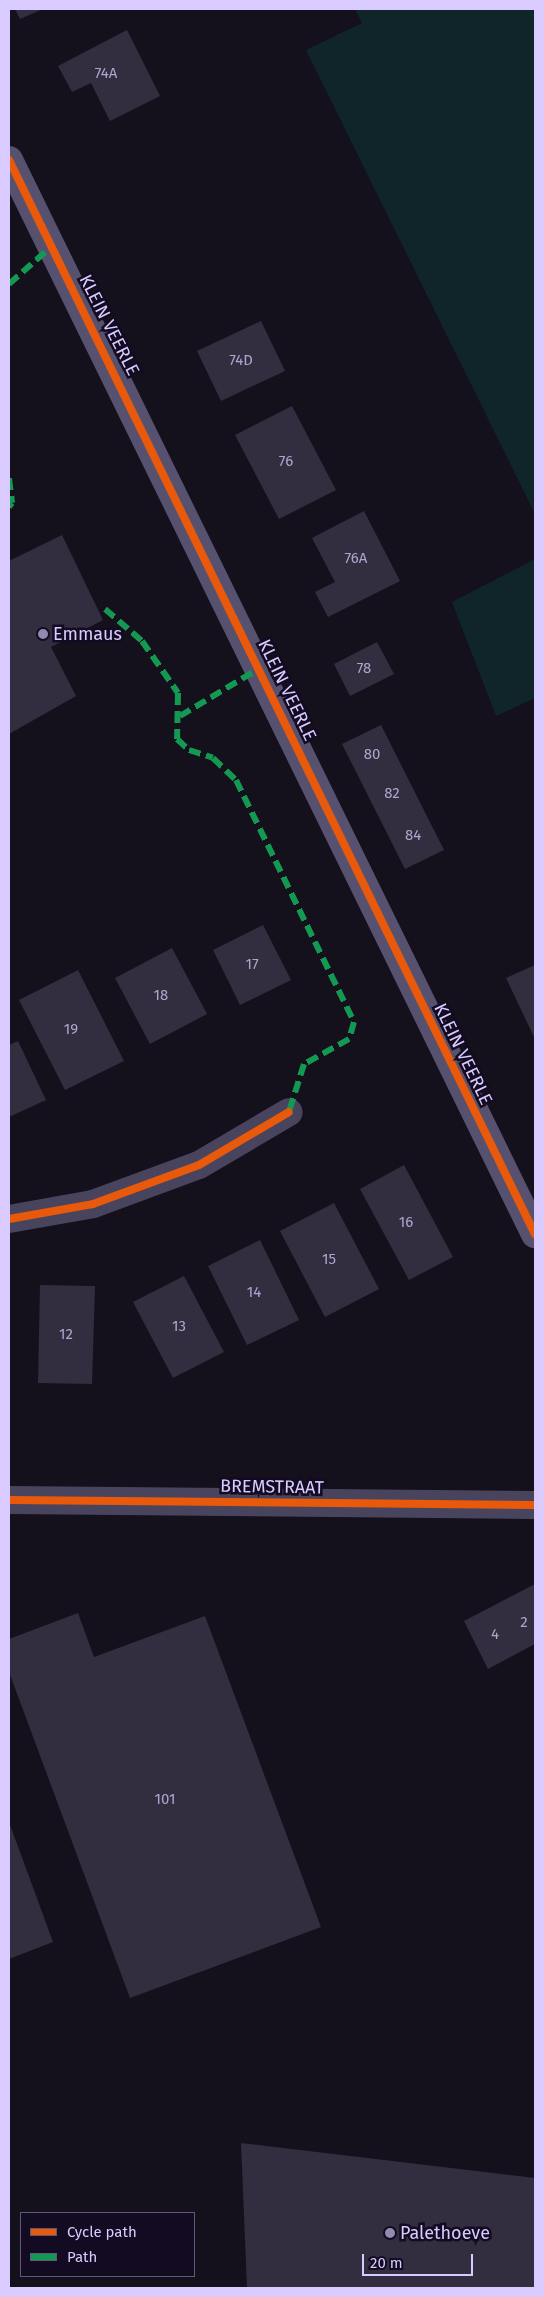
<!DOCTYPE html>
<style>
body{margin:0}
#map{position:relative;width:544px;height:2297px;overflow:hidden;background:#14101c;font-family:"Fira Sans",sans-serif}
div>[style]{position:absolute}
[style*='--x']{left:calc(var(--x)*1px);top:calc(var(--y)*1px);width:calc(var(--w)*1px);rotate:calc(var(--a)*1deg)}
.green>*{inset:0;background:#0f2529}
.building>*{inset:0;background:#332e3f}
.minor>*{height:28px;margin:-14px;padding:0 14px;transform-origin:14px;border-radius:14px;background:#49445d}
.secondary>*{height:28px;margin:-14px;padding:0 14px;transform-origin:14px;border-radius:14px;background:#575170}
.quiet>*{height:6px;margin-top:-3px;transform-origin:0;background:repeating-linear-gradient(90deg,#139951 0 12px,transparent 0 18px)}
.cycleway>*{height:8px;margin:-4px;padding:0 4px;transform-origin:4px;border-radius:4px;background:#e8590c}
.dots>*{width:14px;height:14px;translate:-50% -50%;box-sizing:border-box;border:2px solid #120b21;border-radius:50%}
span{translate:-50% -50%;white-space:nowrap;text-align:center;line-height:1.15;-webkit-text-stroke:5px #120b21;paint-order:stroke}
.number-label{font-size:15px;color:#b0a4cf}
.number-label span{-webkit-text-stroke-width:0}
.street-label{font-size:18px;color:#d9cbff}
.poi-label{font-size:18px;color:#d9cbff}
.left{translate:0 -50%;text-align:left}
.frame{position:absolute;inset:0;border:10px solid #d9cbff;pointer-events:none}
.legend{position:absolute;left:20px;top:2212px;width:175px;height:65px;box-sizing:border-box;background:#120b21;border:1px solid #62587a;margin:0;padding:6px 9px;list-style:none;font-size:15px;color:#d9cbff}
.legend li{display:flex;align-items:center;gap:10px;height:25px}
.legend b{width:25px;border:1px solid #62587a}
.scale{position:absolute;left:362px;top:2254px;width:111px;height:22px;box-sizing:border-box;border:2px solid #d9cbff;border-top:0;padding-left:6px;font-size:15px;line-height:18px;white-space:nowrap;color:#d9cbff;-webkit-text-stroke:4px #120b21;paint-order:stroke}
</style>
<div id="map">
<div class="green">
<i style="clip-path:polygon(355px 9px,535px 9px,535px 514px,306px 50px,362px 23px)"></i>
<i style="clip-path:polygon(535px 559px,535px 698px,496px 716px,452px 602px)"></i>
</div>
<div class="building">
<i style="clip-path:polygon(15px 9px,43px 9px,20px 19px)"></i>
<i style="clip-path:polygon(127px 30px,160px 96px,110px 121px,91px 83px,72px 92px,58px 66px)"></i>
<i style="clip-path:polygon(261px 321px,285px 371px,221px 401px,197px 351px)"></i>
<i style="clip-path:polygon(292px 406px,336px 490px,279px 519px,235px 435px)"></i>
<i style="clip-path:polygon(364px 511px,400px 581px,328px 617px,315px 592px,335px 582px,312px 538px)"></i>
<i style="clip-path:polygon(62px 535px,103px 620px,51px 647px,76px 696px,9px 734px,9px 561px)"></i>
<i style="clip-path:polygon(377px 642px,394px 674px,350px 696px,334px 664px)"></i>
<i style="clip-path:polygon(381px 725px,444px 850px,405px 869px,342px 744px)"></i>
<i style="clip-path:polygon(263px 925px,291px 980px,240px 1005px,213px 950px)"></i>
<i style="clip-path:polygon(172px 948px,207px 1014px,150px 1044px,115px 978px)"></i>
<i style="clip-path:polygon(535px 965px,535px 1039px,506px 978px)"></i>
<i style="clip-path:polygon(78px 970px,124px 1061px,65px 1090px,19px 1000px)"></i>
<i style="clip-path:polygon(18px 1041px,46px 1100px,9px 1117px,9px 1045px)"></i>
<i style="clip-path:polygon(404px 1165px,453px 1257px,409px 1280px,360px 1189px)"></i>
<i style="clip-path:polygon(334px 1203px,379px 1289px,325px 1317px,280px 1231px)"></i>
<i style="clip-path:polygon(260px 1240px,299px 1320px,247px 1345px,208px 1266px)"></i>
<i style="clip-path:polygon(184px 1276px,224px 1352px,173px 1378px,133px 1302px)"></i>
<i style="clip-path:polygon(40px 1285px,95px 1286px,92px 1384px,38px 1383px)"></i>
<i style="clip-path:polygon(535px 1584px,535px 1644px,488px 1669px,464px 1621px)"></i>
<i style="clip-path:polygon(78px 1613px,94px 1657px,205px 1616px,321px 1927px,130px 1998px,9px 1672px,9px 1639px)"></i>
<i style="clip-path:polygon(9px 1822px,53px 1942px,9px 1959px)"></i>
<i style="clip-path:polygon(241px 2143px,535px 2178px,535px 2288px,247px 2288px)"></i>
</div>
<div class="minor">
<i style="--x:9;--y:1219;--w:85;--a:-10.1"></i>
<i style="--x:93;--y:1204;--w:113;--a:-20.2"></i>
<i style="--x:199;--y:1165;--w:104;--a:-30.5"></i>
<i style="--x:9;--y:1500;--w:526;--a:0.54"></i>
</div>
<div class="secondary">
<i style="--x:9;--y:160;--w:1196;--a:63.91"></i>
</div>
<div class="quiet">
<i style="--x:9;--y:284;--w:57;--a:-41.5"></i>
<i style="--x:9;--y:478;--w:25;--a:83"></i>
<i style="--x:12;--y:503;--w:5;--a:127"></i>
<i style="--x:105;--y:609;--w:49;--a:40.9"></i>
<i style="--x:142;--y:641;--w:63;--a:55.3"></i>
<i style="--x:178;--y:693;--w:46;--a:91.2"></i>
<i style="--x:177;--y:739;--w:16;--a:43"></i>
<i style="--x:189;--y:750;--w:25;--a:18"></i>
<i style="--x:213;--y:758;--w:32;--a:44"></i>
<i style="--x:236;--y:780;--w:269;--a:64"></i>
<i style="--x:354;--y:1022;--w:18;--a:106"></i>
<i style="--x:349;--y:1039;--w:51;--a:150.9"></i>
<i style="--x:304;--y:1064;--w:50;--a:107.4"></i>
<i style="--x:180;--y:716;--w:93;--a:-31"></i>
</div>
<div class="cycleway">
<i style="--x:9;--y:160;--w:1196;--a:63.91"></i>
<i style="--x:9;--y:1219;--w:85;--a:-10.1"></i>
<i style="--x:93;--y:1204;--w:113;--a:-20.2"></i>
<i style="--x:199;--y:1165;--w:104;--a:-30.5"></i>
<i style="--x:9;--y:1500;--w:526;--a:0.54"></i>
</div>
<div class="dots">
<i style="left:43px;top:634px;background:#948ab0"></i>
<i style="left:390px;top:2233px;background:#948ab0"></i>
</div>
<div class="number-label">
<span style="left:106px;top:74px">74A</span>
<span style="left:241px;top:361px">74D</span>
<span style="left:286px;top:462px">76</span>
<span style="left:356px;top:559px">76A</span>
<span style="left:364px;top:669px">78</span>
<span style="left:372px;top:755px">80</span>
<span style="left:392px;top:794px">82</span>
<span style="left:413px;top:836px">84</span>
<span style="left:252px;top:965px">17</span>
<span style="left:161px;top:996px">18</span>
<span style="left:71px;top:1030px">19</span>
<span style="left:406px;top:1223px">16</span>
<span style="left:329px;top:1260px">15</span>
<span style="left:254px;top:1293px">14</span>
<span style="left:179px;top:1327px">13</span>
<span style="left:66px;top:1335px">12</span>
<span style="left:524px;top:1623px">2</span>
<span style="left:495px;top:1635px">4</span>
<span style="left:165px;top:1800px">101</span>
</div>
<div class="street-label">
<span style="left:109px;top:325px;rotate:63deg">KLEIN VEERLE</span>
<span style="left:287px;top:690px;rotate:64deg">KLEIN VEERLE</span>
<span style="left:463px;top:1054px;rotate:64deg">KLEIN VEERLE</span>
<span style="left:272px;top:1487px;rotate:1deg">BREMSTRAAT</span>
</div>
<div class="poi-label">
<span class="left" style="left:53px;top:634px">Emmaus</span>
<span class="left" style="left:400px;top:2233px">Palethoeve</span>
</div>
<div class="frame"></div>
<ul class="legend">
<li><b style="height:6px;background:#e8590c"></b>Cycle path</li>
<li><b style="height:6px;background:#139951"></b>Path</li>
</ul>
<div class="scale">20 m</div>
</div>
